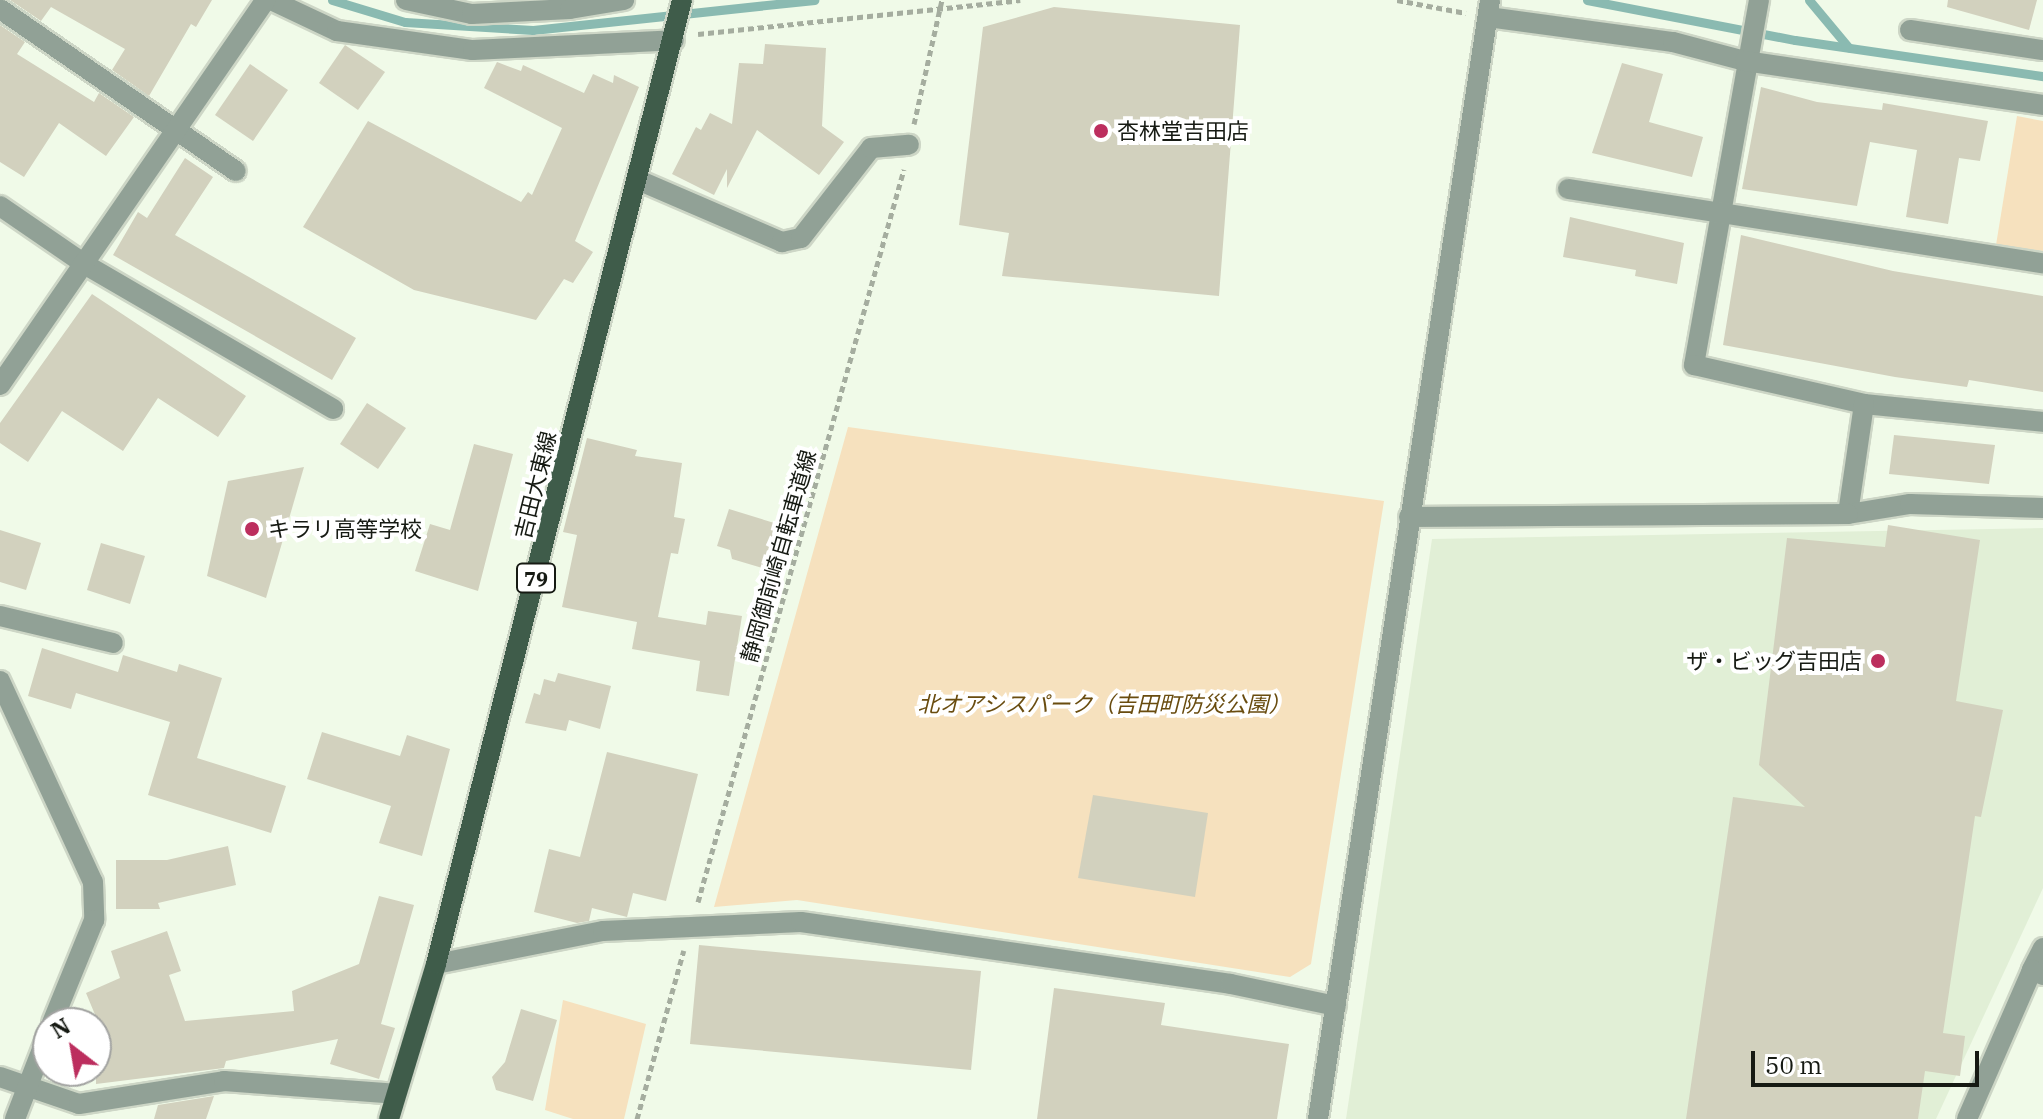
<!DOCTYPE html>
<meta charset="utf-8">
<style>
body{margin:0}
#map{position:relative;width:2043px;height:1119px;overflow:hidden;background:#f0fae8;font-family:"IBM Plex Serif","Noto Sans JP",serif}
div>[style]{position:absolute}
[style*='--x']{left:calc(var(--x)*1px);top:calc(var(--y)*1px);width:calc(var(--w)*1px);rotate:calc(var(--a)*1deg)}
.built>*{inset:0;background:#e1efd6}
.green>*{inset:0;background:#f6e1be}
.stream>*{height:9px;margin:-4.5px;padding:0 4.5px;transform-origin:4.5px;border-radius:4.5px;background:#8abab1}
.building>*{inset:0;background:#d2d1be}
.path>*{height:5px;margin-top:-2.5px;transform-origin:0;background:repeating-linear-gradient(90deg,#a5ad9f 0 6px,transparent 0 10px)}
.roads{filter:drop-shadow(2px 0 #cdd6c6) drop-shadow(-2px 0 #cdd6c6) drop-shadow(0 2px #cdd6c6) drop-shadow(0 -2px #cdd6c6)}
.minor>*{height:20px;margin:-10px;padding:0 10px;transform-origin:10px;border-radius:10px;background:#91a196}
.major>*{height:20px;margin:-10px;padding:0 10px;transform-origin:10px;border-radius:10px;background:#3f5c4a}
.dots>*{width:22px;height:22px;translate:-50% -50%;box-sizing:border-box;border:4px solid #fff;border-radius:50%}
span{translate:-50% -50%;white-space:nowrap;text-align:center;line-height:1.15;-webkit-text-stroke:8px #fff;paint-order:stroke}
.shield-label span{padding:2px 6px;background:#fff;border:2px solid;border-radius:6px;-webkit-text-stroke-width:0}
.shield-label{font-size:20px;color:#161a13;font-weight:700}
.poi-label{font-size:22px;color:#161a13}
.left{translate:0 -50%;text-align:left}
.right{translate:-100% -50%;text-align:right}
.street-label{font-size:22px;color:#161a13}
.park-label{font-size:22px;color:#694c0f;font-style:italic}
.north{position:absolute;left:32px;top:1007px;width:80px;height:80px;box-sizing:border-box;background:#fff;border:2px solid #a2a3a1;border-radius:50%;rotate:329deg;font-size:22px;font-weight:700;line-height:32px;text-align:center;color:#161a13}
.north::after{content:'';display:block;margin:auto;width:28px;height:36px;background:#bc2e5e;clip-path:polygon(50% 0,100% 100%,50% 72%,0 100%)}
.scale{position:absolute;left:1751px;top:1051px;width:228px;height:36px;box-sizing:border-box;border:4px solid #161a13;border-top:0;padding-left:10px;font-size:24px;line-height:28px;white-space:nowrap;color:#161a13;-webkit-text-stroke:6px #fff;paint-order:stroke}
</style>
<div id="map">
<div class="built">
<i style="clip-path:polygon(2043px 528px,2043px 888px,1936px 1119px,1346px 1119px,1432px 539px)"></i>
</div>
<div class="green">
<i style="clip-path:polygon(2017px 116px,2043px 121px,2043px 251px,1996px 245px)"></i>
<i style="clip-path:polygon(848px 427px,1384px 501px,1311px 964px,1290px 977px,797px 900px,714px 907px)"></i>
<i style="clip-path:polygon(563px 1000px,646px 1024px,624px 1119px,573px 1119px,545px 1110px)"></i>
</div>
<div class="stream">
<i style="--x:332;--y:0;--w:76;--a:16.8"></i>
<i style="--x:405;--y:22;--w:128;--a:3.6"></i>
<i style="--x:533;--y:30;--w:283;--a:-6.1"></i>
<i style="--x:1587;--y:0;--w:212;--a:10.9"></i>
<i style="--x:1795;--y:40;--w:251;--a:8.3"></i>
<i style="--x:1809;--y:0;--w:62;--a:50.2"></i>
</div>
<div class="building">
<i style="clip-path:polygon(10px 0,212px 0,196px 27px,191px 24px,149px 96px,112px 70px,125px 49px,51px 7px,41px 21px)"></i>
<i style="clip-path:polygon(1948px 0,2037px 0,2029px 30px,1947px 7px)"></i>
<i style="clip-path:polygon(1054px 7px,1240px 25px,1219px 296px,1002px 276px,1009px 233px,959px 225px,983px 27px)"></i>
<i style="clip-path:polygon(0 25px,25px 42px,17px 54px,94px 102px,99px 93px,134px 117px,106px 156px,59px 123px,24px 177px,0 162px)"></i>
<i style="clip-path:polygon(765px 44px,826px 48px,822px 126px,844px 142px,819px 175px,757px 130px,727px 188px,727px 169px,714px 195px,672px 174px,696px 127px,701px 130px,710px 113px,732px 124px,739px 63px,763px 64px)"></i>
<i style="clip-path:polygon(345px 45px,385px 72px,358px 110px,319px 83px)"></i>
<i style="clip-path:polygon(497px 62px,521px 71px,523px 65px,584px 93px,593px 74px,613px 83px,614px 75px,639px 87px,575px 241px,593px 252px,573px 283px,564px 279px,536px 320px,414px 290px,303px 227px,368px 121px,521px 202px,528px 192px,532px 195px,562px 128px,484px 88px)"></i>
<i style="clip-path:polygon(1622px 63px,1663px 74px,1649px 122px,1703px 137px,1692px 177px,1592px 153px)"></i>
<i style="clip-path:polygon(250px 64px,288px 90px,253px 141px,215px 115px)"></i>
<i style="clip-path:polygon(1761px 87px,1817px 102px,1882px 110px,1883px 103px,1988px 121px,1980px 161px,1959px 158px,1948px 224px,1906px 217px,1917px 150px,1870px 142px,1857px 206px,1742px 189px)"></i>
<i style="clip-path:polygon(185px 158px,213px 177px,175px 235px,356px 338px,332px 380px,113px 255px,138px 212px,147px 218px)"></i>
<i style="clip-path:polygon(1570px 217px,1684px 243px,1677px 284px,1635px 276px,1636px 270px,1563px 257px)"></i>
<i style="clip-path:polygon(1741px 235px,1893px 271px,2043px 296px,2043px 392px,1969px 380px,1967px 387px,1895px 377px,1723px 345px)"></i>
<i style="clip-path:polygon(92px 294px,246px 396px,218px 437px,158px 398px,123px 451px,62px 411px,28px 462px,0 443px,0 423px)"></i>
<i style="clip-path:polygon(367px 403px,406px 428px,378px 469px,340px 444px)"></i>
<i style="clip-path:polygon(1894px 435px,1995px 445px,1989px 484px,1889px 474px)"></i>
<i style="clip-path:polygon(587px 438px,637px 450px,635px 456px,682px 463px,674px 517px,685px 519px,678px 554px,671px 553px,658px 617px,706px 625px,708px 611px,742px 616px,729px 696px,696px 691px,700px 661px,632px 649px,637px 622px,562px 607px,577px 535px,563px 532px)"></i>
<i style="clip-path:polygon(474px 444px,513px 454px,478px 591px,415px 571px,430px 524px,450px 530px)"></i>
<i style="clip-path:polygon(304px 467px,266px 598px,207px 576px,228px 481px)"></i>
<i style="clip-path:polygon(729px 509px,784px 526px,769px 570px,732px 559px,730px 550px,717px 546px)"></i>
<i style="clip-path:polygon(1888px 525px,1980px 540px,1956px 701px,2003px 710px,1981px 817px,1975px 816px,1943px 1033px,1965px 1036px,1960px 1076px,1925px 1071px,1918px 1119px,1686px 1119px,1733px 797px,1805px 807px,1759px 765px,1787px 538px,1885px 547px)"></i>
<i style="clip-path:polygon(0 530px,41px 543px,26px 590px,0 582px)"></i>
<i style="clip-path:polygon(101px 543px,145px 556px,130px 604px,87px 590px)"></i>
<i style="clip-path:polygon(42px 648px,118px 672px,123px 655px,177px 672px,179px 664px,222px 678px,197px 758px,286px 786px,271px 833px,148px 795px,170px 722px,76px 693px,71px 709px,28px 696px)"></i>
<i style="clip-path:polygon(558px 673px,611px 686px,600px 729px,569px 720px,566px 731px,525px 723px,534px 693px,540px 695px,544px 679px,555px 682px)"></i>
<i style="clip-path:polygon(322px 732px,400px 756px,407px 735px,450px 749px,422px 856px,379px 843px,391px 806px,307px 779px)"></i>
<i style="clip-path:polygon(607px 752px,698px 774px,666px 901px,633px 893px,627px 917px,592px 908px,589px 921px,577px 923px,534px 912px,549px 849px,580px 857px)"></i>
<i style="clip-path:polygon(1093px 795px,1208px 813px,1195px 897px,1078px 878px)"></i>
<i style="clip-path:polygon(228px 846px,236px 885px,158px 903px,160px 909px,116px 909px,116px 860px,167px 860px)"></i>
<i style="clip-path:polygon(379px 896px,414px 905px,381px 1024px,395px 1028px,379px 1079px,330px 1064px,338px 1039px,226px 1061px,224px 1068px,96px 1084px,96px 1017px,86px 993px,120px 978px,111px 951px,167px 931px,181px 971px,169px 975px,185px 1021px,294px 1011px,292px 991px,359px 964px)"></i>
<i style="clip-path:polygon(699px 945px,981px 971px,971px 1070px,690px 1044px)"></i>
<i style="clip-path:polygon(1054px 988px,1165px 1003px,1161px 1025px,1289px 1044px,1277px 1119px,1037px 1119px)"></i>
<i style="clip-path:polygon(521px 1009px,557px 1020px,533px 1101px,496px 1090px,492px 1077px,505px 1062px)"></i>
<i style="clip-path:polygon(214px 1096px,206px 1119px,154px 1119px,158px 1105px)"></i>
</div>
<div class="path">
<i style="--x:1397;--y:0;--w:70;--a:10.7"></i>
<i style="--x:698;--y:34;--w:324;--a:-6"></i>
<i style="--x:914;--y:124;--w:127;--a:-77.3"></i>
<i style="--x:698;--y:902;--w:761;--a:-74.3"></i>
<i style="--x:637;--y:1119;--w:175;--a:-74.5"></i>
</div>
<div class="roads">
<div class="minor">
<i style="--x:271;--y:0;--w:73;--a:25.2"></i>
<i style="--x:337;--y:31;--w:137;--a:8"></i>
<i style="--x:473;--y:50;--w:201;--a:-2.8"></i>
<i style="--x:406;--y:0;--w:67;--a:12"></i>
<i style="--x:472;--y:14;--w:98;--a:-2.9"></i>
<i style="--x:570;--y:9;--w:55;--a:-9.5"></i>
<i style="--x:1759;--y:0;--w:371;--a:100.1"></i>
<i style="--x:1694;--y:365;--w:174;--a:12.9"></i>
<i style="--x:1864;--y:404;--w:180;--a:5.7"></i>
<i style="--x:0;--y:9;--w:286;--a:34.5"></i>
<i style="--x:1488;--y:17;--w:187;--a:7.7"></i>
<i style="--x:1673;--y:42;--w:74;--a:14.8"></i>
<i style="--x:1745;--y:61;--w:301;--a:8.4"></i>
<i style="--x:1910;--y:30;--w:134;--a:8.6"></i>
<i style="--x:638;--y:180;--w:157;--a:23.3"></i>
<i style="--x:782;--y:242;--w:19;--a:-12"></i>
<i style="--x:801;--y:238;--w:114;--a:-52.1"></i>
<i style="--x:871;--y:148;--w:38;--a:-5"></i>
<i style="--x:1568;--y:189;--w:481;--a:8.9"></i>
<i style="--x:0;--y:206;--w:104;--a:34.5"></i>
<i style="--x:86;--y:265;--w:286;--a:30.2"></i>
<i style="--x:0;--y:385;--w:468;--a:-55.4"></i>
<i style="--x:1864;--y:404;--w:111;--a:98.3"></i>
<i style="--x:1848;--y:514;--w:63;--a:-9.2"></i>
<i style="--x:1910;--y:504;--w:133;--a:1.7"></i>
<i style="--x:1409;--y:517;--w:439;--a:-0.4"></i>
<i style="--x:0;--y:616;--w:116;--a:13.4"></i>
<i style="--x:0;--y:681;--w:221;--a:65.2"></i>
<i style="--x:93;--y:882;--w:38;--a:88"></i>
<i style="--x:94;--y:920;--w:111;--a:112.2"></i>
<i style="--x:2043;--y:948;--w:25;--a:117"></i>
<i style="--x:2032;--y:970;--w:12;--a:24"></i>
<i style="--x:436;--y:964;--w:170;--a:-11.2"></i>
<i style="--x:603;--y:931;--w:198;--a:-2.6"></i>
<i style="--x:801;--y:922;--w:434;--a:8.2"></i>
<i style="--x:1231;--y:984;--w:107;--a:11.8"></i>
<i style="--x:0;--y:1077;--w:83;--a:18.9"></i>
<i style="--x:79;--y:1104;--w:147;--a:-9"></i>
<i style="--x:224;--y:1081;--w:171;--a:4.3"></i>
<i style="--x:15;--y:1119;--w:91;--a:-68.8"></i>
<i style="--x:1318;--y:1119;--w:1132;--a:-81.26"></i>
<i style="--x:1967;--y:1119;--w:163;--a:-66.4"></i>
</div>
<div class="major">
<i style="--x:389;--y:1119;--w:162;--a:-73.1"></i>
<i style="--x:436;--y:964;--w:995;--a:-75.68"></i>
</div>
</div>
<div class="dots">
<i style="left:1101px;top:131px;background:#bc2e5e"></i>
<i style="left:252px;top:529px;background:#bc2e5e"></i>
<i style="left:1878px;top:661px;background:#bc2e5e"></i>
</div>
<div class="shield-label">
<span style="left:536px;top:578px">79</span>
</div>
<div class="poi-label">
<span class="left" style="left:1117px;top:131px">杏林堂吉田店</span>
<span class="left" style="left:268px;top:529px">キラリ高等学校</span>
<span class="right" style="left:1862px;top:661px">ザ・ビッグ吉田店</span>
</div>
<div class="street-label">
<span style="left:535px;top:485px;rotate:-76deg">吉田大東線</span>
<span style="left:778px;top:556px;rotate:-74deg">静岡御前崎自転車道線</span>
</div>
<div class="park-label">
<span style="left:1104px;top:704px">北オアシスパーク（吉田町防災公園）</span>
</div>
<div class="north">N</div>
<div class="scale">50 m</div>
</div>
